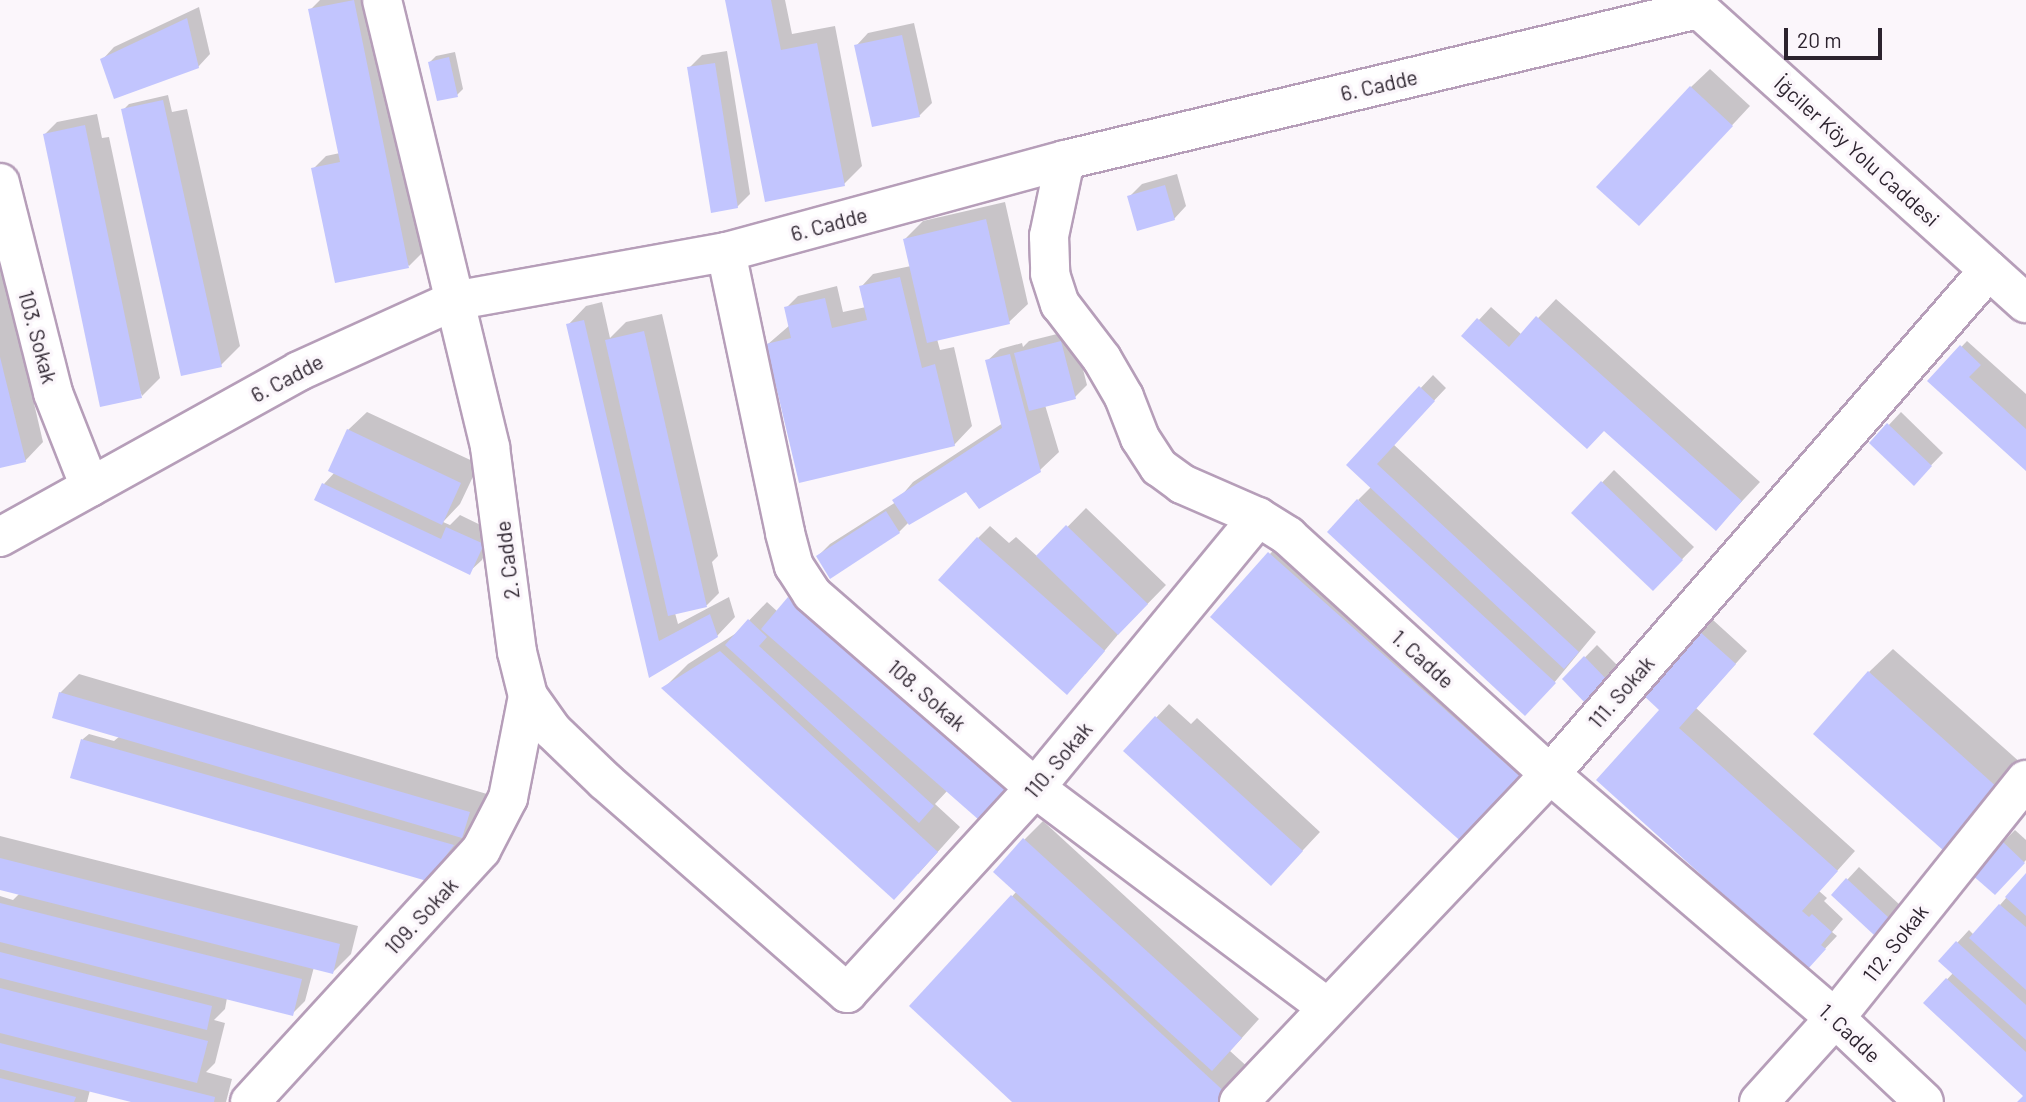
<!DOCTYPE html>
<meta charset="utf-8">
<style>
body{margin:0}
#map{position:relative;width:2026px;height:1102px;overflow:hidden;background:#fbf6fb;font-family:Barlow,sans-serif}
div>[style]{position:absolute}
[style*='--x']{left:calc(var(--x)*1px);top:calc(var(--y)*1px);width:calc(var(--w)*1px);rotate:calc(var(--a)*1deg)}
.shadow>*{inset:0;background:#0003}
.building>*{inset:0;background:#c2c5fe}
.roads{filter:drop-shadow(2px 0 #b69eb9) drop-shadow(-2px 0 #b69eb9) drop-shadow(0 2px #b69eb9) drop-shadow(0 -2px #b69eb9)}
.minor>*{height:38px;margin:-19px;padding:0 19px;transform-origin:19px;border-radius:19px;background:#fff}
span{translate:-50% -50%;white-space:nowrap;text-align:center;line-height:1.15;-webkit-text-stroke:7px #fbf6fb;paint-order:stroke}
.street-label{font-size:21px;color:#2c232e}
.scale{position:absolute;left:1784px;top:28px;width:98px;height:32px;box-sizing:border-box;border:4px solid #2c232e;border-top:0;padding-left:9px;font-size:21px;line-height:24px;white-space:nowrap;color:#2c232e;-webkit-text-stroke:5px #fbf6fb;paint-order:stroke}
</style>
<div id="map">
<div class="shadow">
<i style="clip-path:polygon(320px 0,369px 0,427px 248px,409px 266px,313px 169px,326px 156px,340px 153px,310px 10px)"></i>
<i style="clip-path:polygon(727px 0,785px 0,792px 34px,835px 26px,862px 166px,844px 184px)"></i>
<i style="clip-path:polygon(199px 7px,210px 54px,198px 67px,102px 60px,114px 47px)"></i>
<i style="clip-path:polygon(914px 23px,932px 103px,919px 116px,856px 46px,868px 33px)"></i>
<i style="clip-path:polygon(727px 51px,750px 194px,737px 207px,689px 68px,702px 55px)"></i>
<i style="clip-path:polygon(455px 52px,463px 89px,457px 95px,430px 62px,436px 56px)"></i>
<i style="clip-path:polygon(1710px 69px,1750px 106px,1657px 206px,1691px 87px)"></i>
<i style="clip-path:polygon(168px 95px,172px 112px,187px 109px,240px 346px,221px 365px,123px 110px,129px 104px)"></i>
<i style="clip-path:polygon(97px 114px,102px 138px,109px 137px,160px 378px,142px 396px,45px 134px,57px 122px)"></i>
<i style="clip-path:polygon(1177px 174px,1186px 206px,1174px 219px,1129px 197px,1142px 184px)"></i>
<i style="clip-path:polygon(1005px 202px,1028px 304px,1009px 322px,937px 339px,940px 350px,954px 347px,972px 426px,954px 445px,768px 344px,790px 325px,786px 308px,798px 296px,837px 286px,843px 312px,866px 307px,861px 287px,873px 274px,911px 266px,905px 239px,923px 221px)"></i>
<i style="clip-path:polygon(0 257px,43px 442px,25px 461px,0 467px)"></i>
<i style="clip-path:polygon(1556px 299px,1760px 482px,1716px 529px,1604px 429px,1464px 336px,1491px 307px,1522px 335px)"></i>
<i style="clip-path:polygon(602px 302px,610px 338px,626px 322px,662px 314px,718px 556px,712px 562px,719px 593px,707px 605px,675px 613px,678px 624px,729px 597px,735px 617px,717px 636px,650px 676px,568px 325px,586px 306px)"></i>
<i style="clip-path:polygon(1073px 330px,1087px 385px,1075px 397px,1045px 405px,1059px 452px,1040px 470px,967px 490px,909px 522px,899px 532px,818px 556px,830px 544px,896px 502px,913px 482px,1003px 423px,987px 361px,1000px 349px,1022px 343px,1023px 347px,1029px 341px)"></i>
<i style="clip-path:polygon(1967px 341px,2026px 394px,2026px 469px,1929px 381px)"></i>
<i style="clip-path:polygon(1433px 375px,1446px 388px,1393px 444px,1596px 632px,1544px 695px,1358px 500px,1371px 487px,1348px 465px)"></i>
<i style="clip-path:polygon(367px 412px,479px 464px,460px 504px,443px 522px,450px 525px,460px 515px,495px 532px,482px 560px,469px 572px,316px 499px,324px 484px,335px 472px,348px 430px)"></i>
<i style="clip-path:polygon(1901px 412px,1943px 453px,1914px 483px,1872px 443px)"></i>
<i style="clip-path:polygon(1614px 470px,1694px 547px,1653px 589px,1573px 513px)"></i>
<i style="clip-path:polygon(1086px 508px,1166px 585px,1121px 631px,1085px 674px,978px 538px,990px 526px,1009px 543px,1016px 537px,1038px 557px)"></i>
<i style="clip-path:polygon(1293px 529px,1547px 756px,1490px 820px,1212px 617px)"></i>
<i style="clip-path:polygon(808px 580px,948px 790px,935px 804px,960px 827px,918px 874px,664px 688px,688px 664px,738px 632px,767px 602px,778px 612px)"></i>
<i style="clip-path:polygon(1713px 620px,1747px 651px,1696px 708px,1855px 851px,1819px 891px,1827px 898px,1824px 901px,1843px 919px,1832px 932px,1837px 936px,1819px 955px,1662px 710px,1645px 694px)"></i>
<i style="clip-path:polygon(1597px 645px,1621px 669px,1588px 703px,1564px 679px)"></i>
<i style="clip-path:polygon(1893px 649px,2022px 764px,1944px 848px,1869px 672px)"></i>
<i style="clip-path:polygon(79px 674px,487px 794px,480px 818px,427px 879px,72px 777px,83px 739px,89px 734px,114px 741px,120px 736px,60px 693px)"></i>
<i style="clip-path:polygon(1169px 704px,1191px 724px,1197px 718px,1320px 832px,1289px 865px,1126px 750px)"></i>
<i style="clip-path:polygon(1043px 821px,1259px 1019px,1230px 1051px,1251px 1070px,1222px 1102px,1015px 1102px,911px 1006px,1017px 891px,1024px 840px)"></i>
<i style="clip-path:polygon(2015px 830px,2026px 840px,2026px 860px,2007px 881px,2003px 842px)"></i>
<i style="clip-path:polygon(0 836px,358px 926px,351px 954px,333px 972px,314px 967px,305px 1001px,292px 1014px,227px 998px,225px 1009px,214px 1020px,225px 1023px,215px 1063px,206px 1072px,232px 1079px,226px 1102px,138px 1102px,90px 1090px,87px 1102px,0 1102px,0 896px,13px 900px,20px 893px,0 888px)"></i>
<i style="clip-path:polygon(1859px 867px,1900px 905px,1886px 920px,1847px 880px)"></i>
<i style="clip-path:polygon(2026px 875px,2026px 1102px,2020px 1102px,2025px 1096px,1925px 1003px,1954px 972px,1957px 943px,1969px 930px,1974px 935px)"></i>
</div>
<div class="building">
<i style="clip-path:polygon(354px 0,409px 268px,335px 283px,311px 168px,340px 162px,308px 9px)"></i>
<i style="clip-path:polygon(725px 0,771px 0,781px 50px,817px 43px,845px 186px,765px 202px)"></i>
<i style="clip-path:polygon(187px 18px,199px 68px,114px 99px,100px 59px)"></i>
<i style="clip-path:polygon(902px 35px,920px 117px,872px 127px,854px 45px)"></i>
<i style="clip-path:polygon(449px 57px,458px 97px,437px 101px,428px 62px)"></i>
<i style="clip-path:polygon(715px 63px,738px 208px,711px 213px,687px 67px)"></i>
<i style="clip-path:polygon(1690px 86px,1733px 126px,1639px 226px,1596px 187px)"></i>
<i style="clip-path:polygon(163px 100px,222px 367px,181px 376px,121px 109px)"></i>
<i style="clip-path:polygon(85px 125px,142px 398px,100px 407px,43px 134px)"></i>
<i style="clip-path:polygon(1165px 185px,1175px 220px,1137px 231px,1127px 196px)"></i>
<i style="clip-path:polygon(986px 219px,1010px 324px,927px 343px,903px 239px)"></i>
<i style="clip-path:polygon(900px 277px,922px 368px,935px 364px,955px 446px,799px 483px,766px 344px,791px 338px,784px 307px,825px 298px,832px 328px,867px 320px,859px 286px)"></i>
<i style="clip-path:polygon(1536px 316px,1742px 501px,1716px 531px,1604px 431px,1587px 449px,1461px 336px,1477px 318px,1509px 347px)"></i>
<i style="clip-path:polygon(584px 320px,659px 641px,710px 614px,718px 637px,649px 678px,566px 324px)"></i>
<i style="clip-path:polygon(644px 331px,707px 607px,668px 616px,605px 340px)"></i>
<i style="clip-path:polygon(1061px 341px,1076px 399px,1029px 411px,1014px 353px)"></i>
<i style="clip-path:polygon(1960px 345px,1981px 365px,1969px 377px,2026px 429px,2026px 471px,1927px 381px)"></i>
<i style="clip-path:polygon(1010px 354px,1041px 472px,979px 509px,966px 492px,909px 525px,892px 500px,1002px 428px,985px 360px)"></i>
<i style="clip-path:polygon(0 357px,26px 462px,0 468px)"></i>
<i style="clip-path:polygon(1419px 386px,1435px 401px,1377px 464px,1579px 652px,1564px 669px,1346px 465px)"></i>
<i style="clip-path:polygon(1887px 423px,1932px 466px,1914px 486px,1869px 443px)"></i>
<i style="clip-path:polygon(347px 429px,461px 483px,442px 525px,328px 471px)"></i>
<i style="clip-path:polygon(1601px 481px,1683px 560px,1653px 591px,1571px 513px)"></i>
<i style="clip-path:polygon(322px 483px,441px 539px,446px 527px,484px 544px,470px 575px,314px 500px)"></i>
<i style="clip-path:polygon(1357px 499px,1556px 683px,1525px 716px,1327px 532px)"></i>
<i style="clip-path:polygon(886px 511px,900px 533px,830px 579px,816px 556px)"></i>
<i style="clip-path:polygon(1066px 525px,1148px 604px,1118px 635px,1036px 556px)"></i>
<i style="clip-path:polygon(977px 537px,1105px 651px,1067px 695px,938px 580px)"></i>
<i style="clip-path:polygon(1268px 552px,1524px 780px,1466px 846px,1210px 617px)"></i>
<i style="clip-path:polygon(788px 597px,1006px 788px,979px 820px,761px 629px)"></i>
<i style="clip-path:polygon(748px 619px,767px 637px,759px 646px,934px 806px,919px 823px,725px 645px)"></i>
<i style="clip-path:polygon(1699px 631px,1736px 664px,1679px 728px,1838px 871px,1802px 911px,1809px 917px,1812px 914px,1832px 932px,1821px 945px,1826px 949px,1807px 970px,1596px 780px,1659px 710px,1642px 694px)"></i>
<i style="clip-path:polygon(720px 651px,938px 852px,894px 900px,661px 688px)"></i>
<i style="clip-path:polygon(1584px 656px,1610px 683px,1588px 706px,1562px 679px)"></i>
<i style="clip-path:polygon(1868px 671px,1999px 789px,1944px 851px,1813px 734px)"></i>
<i style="clip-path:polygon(59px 692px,470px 812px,462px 838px,52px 718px)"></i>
<i style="clip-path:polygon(1155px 716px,1303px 851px,1271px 886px,1123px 751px)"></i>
<i style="clip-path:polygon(81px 739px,454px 845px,427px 881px,70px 778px)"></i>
<i style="clip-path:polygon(1023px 838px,1242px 1038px,1212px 1071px,993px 872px)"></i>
<i style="clip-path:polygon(2002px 841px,2025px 863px,1995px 895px,1971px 874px)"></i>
<i style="clip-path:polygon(0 858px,340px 944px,333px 974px,0 890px)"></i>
<i style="clip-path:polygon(2026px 873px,2026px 916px,2005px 897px)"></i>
<i style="clip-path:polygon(1846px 878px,1889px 918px,1874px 935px,1831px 895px)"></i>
<i style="clip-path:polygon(1011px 895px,1228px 1095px,1222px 1102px,1012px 1102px,909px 1006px)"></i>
<i style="clip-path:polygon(0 903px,302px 979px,293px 1016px,0 942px)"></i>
<i style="clip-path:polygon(1999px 904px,2026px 927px,2026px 990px,1969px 938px)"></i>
<i style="clip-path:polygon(1956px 941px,2026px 1005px,2026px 1040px,1938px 961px)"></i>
<i style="clip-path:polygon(0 952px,212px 1006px,207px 1030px,0 978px)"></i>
<i style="clip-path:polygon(1946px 978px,2026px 1052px,2026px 1102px,2017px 1102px,2023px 1096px,1923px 1003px)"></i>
<i style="clip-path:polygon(0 988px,208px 1041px,197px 1083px,0 1033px)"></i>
<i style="clip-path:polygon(0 1043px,215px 1097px,214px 1102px,131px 1102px,0 1069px)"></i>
<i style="clip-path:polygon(0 1078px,76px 1097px,74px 1102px,0 1102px)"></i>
</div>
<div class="roads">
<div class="minor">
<i style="--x:382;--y:0;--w:460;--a:76.4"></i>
<i style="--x:490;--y:447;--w:207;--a:82.5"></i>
<i style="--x:517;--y:652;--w:45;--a:76"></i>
<i style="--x:528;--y:696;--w:42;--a:54.8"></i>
<i style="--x:552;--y:730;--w:74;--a:43.9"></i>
<i style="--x:605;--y:781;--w:322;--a:41.2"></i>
<i style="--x:847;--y:993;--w:278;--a:-47.5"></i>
<i style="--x:1035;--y:788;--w:351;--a:-50.5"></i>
<i style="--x:1689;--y:0;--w:453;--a:42"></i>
<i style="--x:1065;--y:160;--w:78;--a:101.9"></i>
<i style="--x:1049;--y:236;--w:38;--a:88"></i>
<i style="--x:1050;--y:274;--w:32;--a:72"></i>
<i style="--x:1060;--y:304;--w:69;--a:52.6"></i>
<i style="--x:1102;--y:359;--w:44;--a:59.9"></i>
<i style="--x:1124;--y:397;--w:44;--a:68.7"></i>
<i style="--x:1140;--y:438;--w:35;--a:57"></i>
<i style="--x:1159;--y:467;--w:29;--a:36"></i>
<i style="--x:1182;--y:484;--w:83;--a:23.5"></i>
<i style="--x:1258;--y:517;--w:36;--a:32"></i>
<i style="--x:1288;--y:536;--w:354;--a:42.3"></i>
<i style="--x:1550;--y:774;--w:375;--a:40.6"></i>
<i style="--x:1835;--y:1018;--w:122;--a:43.3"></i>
<i style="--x:0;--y:183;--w:217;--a:75.8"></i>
<i style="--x:53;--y:393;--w:101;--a:68.5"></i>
<i style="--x:726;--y:252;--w:287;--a:78.1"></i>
<i style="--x:785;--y:533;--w:34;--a:75"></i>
<i style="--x:794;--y:566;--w:33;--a:57"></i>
<i style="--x:812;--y:594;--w:296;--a:41"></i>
<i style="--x:1035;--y:788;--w:365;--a:36.9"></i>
<i style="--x:0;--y:537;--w:342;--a:-29"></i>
<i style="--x:299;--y:371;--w:169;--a:-24.4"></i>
<i style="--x:453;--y:301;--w:277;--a:-10.2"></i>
<i style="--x:726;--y:252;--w:351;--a:-15.2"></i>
<i style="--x:1065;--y:160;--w:651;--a:-13.42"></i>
<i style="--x:250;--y:1102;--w:342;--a:-47.5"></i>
<i style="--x:481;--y:850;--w:59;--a:-62.6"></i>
<i style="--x:508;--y:798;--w:104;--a:-78.9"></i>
<i style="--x:1239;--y:1102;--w:452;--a:-46.5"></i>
<i style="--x:1550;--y:774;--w:668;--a:-48.94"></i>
<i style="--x:1759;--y:1102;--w:113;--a:-47.9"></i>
<i style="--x:1835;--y:1018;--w:305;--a:-51.3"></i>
</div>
</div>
<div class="street-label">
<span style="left:1379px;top:85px;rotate:-13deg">6. Cadde</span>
<span style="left:1857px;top:151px;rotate:42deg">İğciler Köy Yolu Caddesi</span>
<span style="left:829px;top:224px;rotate:-15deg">6. Cadde</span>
<span style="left:38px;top:337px;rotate:75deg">103. Sokak</span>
<span style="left:287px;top:378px;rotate:-28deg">6. Cadde</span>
<span style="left:507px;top:560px;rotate:-97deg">2. Cadde</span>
<span style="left:1423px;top:659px;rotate:42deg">1. Cadde</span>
<span style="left:1621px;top:692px;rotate:-49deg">111. Sokak</span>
<span style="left:927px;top:695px;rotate:41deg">108. Sokak</span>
<span style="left:1058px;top:760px;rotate:-50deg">110. Sokak</span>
<span style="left:421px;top:916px;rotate:-47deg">109. Sokak</span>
<span style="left:1895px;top:943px;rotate:-52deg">112. Sokak</span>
<span style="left:1850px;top:1033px;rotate:43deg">1. Cadde</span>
</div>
<div class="scale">20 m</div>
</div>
